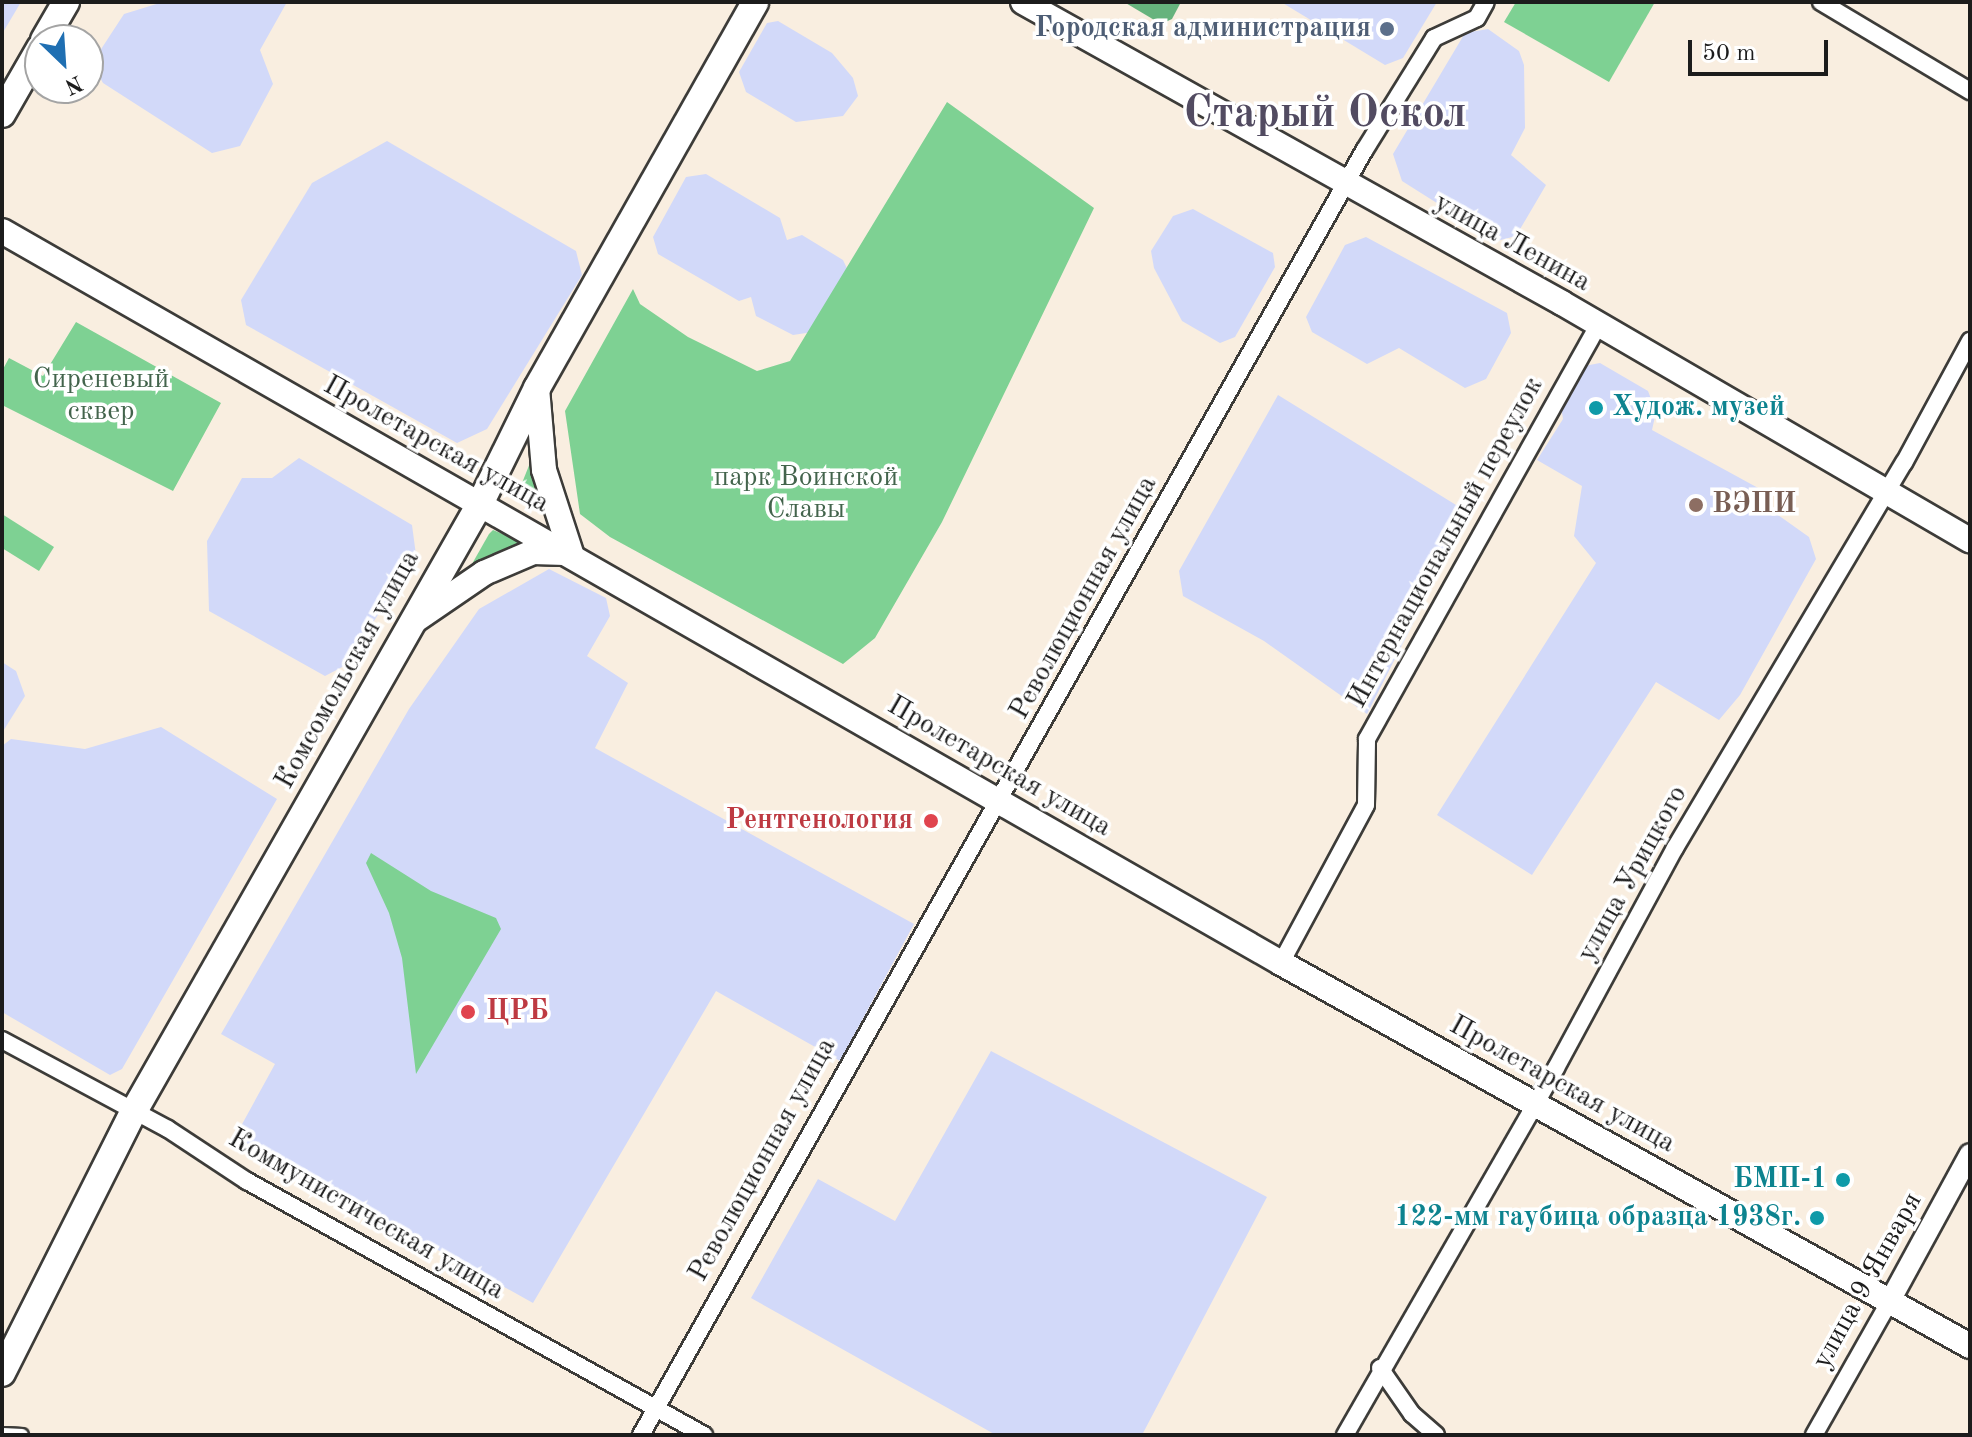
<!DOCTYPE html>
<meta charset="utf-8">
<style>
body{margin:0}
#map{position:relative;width:1972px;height:1437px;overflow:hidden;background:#f9eee0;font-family:"Old Standard TT",serif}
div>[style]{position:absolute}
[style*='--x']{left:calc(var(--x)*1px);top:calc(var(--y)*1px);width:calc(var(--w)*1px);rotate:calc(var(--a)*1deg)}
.built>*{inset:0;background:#d2d9f9}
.green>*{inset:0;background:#7ed193}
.forest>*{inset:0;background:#66b37d}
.roads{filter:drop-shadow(2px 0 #3d3c39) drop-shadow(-2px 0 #3d3c39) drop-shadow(0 2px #3d3c39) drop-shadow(0 -2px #3d3c39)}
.pedestrian>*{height:12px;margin:-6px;padding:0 6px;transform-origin:6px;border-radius:6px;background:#fff}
.minor>*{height:16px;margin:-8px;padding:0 8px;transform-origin:8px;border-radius:8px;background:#fff}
.tertiary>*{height:20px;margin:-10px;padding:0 10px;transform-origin:10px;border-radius:10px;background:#fff}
.secondary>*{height:24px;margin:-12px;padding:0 12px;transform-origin:12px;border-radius:12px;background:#fff}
.primary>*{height:26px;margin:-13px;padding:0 13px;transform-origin:13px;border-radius:13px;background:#fff}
.dots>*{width:22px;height:22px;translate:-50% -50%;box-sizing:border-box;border:4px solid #fff;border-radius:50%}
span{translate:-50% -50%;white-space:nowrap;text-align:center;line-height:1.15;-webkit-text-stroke:7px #fff;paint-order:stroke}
.service-label{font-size:28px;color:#4e5e75;font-weight:700}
.right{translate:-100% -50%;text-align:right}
.street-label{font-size:28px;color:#1c1c1c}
.park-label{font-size:28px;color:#43644c}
.culture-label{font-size:28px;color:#0d838f;font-weight:700}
.left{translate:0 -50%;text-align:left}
.education-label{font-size:28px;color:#785e54;font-weight:700}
.health-label{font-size:28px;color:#be3a42;font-weight:700}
.town-label{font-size:44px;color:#524b61;font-weight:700}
.frame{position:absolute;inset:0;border:4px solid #1c1c1c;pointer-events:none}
.north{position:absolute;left:24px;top:24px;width:80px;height:80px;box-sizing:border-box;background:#fff;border:2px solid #a4a4a4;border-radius:50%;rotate:155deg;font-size:22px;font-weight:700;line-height:32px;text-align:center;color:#1c1c1c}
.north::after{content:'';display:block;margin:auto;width:28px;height:36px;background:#1f6fb2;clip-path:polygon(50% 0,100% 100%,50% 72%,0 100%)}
.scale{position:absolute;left:1688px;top:40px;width:140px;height:36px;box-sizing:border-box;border:4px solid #1c1c1c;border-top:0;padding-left:10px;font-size:24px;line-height:28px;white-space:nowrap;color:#1c1c1c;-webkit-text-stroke:6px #fff;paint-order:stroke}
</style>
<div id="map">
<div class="built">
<i style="clip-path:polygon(2px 2px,21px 2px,2px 34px)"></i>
<i style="clip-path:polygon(163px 2px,287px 2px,260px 50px,273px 84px,240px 146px,212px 153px,103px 83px,92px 63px,124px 14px)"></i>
<i style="clip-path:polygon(1281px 2px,1437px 2px,1403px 58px,1385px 65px)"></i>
<i style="clip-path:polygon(778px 21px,832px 53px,853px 78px,858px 96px,843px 116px,796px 122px,746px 92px,739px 72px,767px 23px)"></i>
<i style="clip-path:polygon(1488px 29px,1519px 51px,1524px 65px,1525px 128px,1511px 155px,1546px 185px,1516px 236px,1497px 241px,1402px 181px,1393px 154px,1465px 33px)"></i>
<i style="clip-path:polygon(387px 141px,576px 251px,582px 275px,487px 429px,457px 443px,246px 325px,241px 300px,312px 183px)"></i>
<i style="clip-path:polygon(706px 174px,780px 218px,787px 240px,802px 235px,843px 260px,852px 279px,819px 331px,793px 335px,756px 316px,751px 297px,739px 301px,658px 254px,653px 237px,686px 177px)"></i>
<i style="clip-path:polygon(1193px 209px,1273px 253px,1275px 267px,1235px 337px,1220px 343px,1182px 321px,1154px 268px,1151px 251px,1173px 216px)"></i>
<i style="clip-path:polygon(1366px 237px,1507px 313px,1511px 333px,1486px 379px,1465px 388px,1399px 348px,1367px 364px,1312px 332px,1306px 317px,1345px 245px)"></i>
<i style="clip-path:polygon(1600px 363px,1648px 391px,1656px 412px,1652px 430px,1760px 489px,1768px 508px,1809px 537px,1816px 559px,1740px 695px,1719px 720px,1656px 682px,1532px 875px,1437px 815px,1596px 563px,1574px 536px,1582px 486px,1537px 460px,1563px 419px,1560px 399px,1579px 367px)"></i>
<i style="clip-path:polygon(1278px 395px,1469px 513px,1367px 714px,1264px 641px,1183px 596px,1179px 571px)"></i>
<i style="clip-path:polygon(299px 458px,412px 525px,416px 555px,346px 665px,325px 676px,209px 611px,207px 541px,242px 478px,272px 478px)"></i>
<i style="clip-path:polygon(549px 569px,606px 598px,610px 616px,587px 656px,628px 683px,595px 748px,914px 924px,840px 1061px,716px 991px,533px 1303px,235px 1137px,275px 1064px,221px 1034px,409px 709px,479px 609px)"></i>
<i style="clip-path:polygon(2px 662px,16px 671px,25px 696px,2px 733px)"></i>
<i style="clip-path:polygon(161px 727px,277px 799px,122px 1069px,110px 1075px,2px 1012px,2px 746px,11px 739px,85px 749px)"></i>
<i style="clip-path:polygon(991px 1051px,1267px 1197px,1142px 1435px,996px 1435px,751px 1298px,818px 1179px,895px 1221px)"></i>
</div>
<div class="green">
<i style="clip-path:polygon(1516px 2px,1655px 2px,1609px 82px,1504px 22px)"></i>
<i style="clip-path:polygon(947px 102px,1094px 208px,942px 522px,875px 638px,843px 664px,610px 537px,580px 514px,565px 411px,633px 289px,640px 304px,688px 337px,757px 371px,790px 361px)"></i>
<i style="clip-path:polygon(76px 322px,221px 403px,173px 491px,2px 405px,2px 371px,9px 358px,43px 376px)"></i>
<i style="clip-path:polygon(534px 453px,550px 514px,518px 493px)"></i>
<i style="clip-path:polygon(2px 514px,54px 547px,39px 571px,2px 548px)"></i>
<i style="clip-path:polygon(493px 530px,530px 545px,468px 571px,489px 534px)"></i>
<i style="clip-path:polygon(371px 853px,431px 891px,496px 918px,501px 929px,416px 1074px,402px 958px,389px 913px,366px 863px)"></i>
</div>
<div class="forest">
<i style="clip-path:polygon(1124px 2px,1181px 2px,1172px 19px,1161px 24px)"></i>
</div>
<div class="roads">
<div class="pedestrian">
<i style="--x:2;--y:1434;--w:20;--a:3"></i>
</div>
<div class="minor">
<i style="--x:1821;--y:2;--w:174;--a:30.9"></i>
<i style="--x:1281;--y:963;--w:179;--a:-61.7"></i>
<i style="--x:1366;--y:805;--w:66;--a:-89.1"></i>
<i style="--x:1367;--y:739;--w:474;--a:-60.8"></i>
<i style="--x:2;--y:1040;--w:188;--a:28.2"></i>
<i style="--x:168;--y:1129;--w:95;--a:33.4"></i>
<i style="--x:247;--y:1181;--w:523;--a:29.07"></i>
<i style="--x:1380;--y:1368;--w:56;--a:55.2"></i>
<i style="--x:1412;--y:1414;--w:32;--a:41"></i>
<i style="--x:641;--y:1435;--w:1474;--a:-60.62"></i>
<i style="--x:1364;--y:151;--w:133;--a:-58.2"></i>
<i style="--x:1434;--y:38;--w:47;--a:-24.9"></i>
<i style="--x:1477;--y:18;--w:18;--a:-61"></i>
<i style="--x:1345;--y:1435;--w:423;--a:-60.1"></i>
<i style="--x:1556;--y:1068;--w:250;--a:-61.6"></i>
<i style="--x:1675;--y:848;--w:448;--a:-59.3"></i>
<i style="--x:1904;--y:463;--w:139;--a:-61.6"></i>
<i style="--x:1814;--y:1435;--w:156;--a:-60.5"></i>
</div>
<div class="tertiary">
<i style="--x:1891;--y:1299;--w:165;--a:-61.4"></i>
</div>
<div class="secondary">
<i style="--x:1023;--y:2;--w:617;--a:29.18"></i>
<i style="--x:1562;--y:303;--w:472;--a:30.2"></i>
<i style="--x:2;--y:231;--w:1474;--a:29.78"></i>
<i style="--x:1281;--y:963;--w:788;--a:29.07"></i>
<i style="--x:537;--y:388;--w:82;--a:85.1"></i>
<i style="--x:544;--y:470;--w:87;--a:72"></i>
<i style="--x:414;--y:621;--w:85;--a:-34.4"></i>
<i style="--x:484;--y:573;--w:53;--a:-23.2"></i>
<i style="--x:533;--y:552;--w:32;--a:2"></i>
</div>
<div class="primary">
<i style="--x:44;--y:40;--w:44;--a:-59.9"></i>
<i style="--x:2;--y:114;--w:76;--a:-60.1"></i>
<i style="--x:2;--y:1373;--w:291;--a:-63.3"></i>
<i style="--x:133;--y:1113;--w:701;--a:-60.33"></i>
<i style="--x:480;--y:504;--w:129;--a:-63.8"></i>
<i style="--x:537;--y:388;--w:443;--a:-60.5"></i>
</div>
</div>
<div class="dots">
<i style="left:1387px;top:29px;background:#5c6f8a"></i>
<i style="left:1596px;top:408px;background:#0f9aa8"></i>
<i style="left:1696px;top:505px;background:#8d6e63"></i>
<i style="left:931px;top:821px;background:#e0444e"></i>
<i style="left:468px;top:1012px;background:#e0444e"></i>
<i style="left:1843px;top:1180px;background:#0f9aa8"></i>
<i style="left:1817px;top:1218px;background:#0f9aa8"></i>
</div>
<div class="service-label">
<span class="right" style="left:1371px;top:29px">Городская администрация</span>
</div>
<div class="street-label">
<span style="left:1512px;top:243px;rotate:29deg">улица Ленина</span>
<span style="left:436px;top:445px;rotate:29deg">Пролетарская улица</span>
<span style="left:1446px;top:543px;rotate:-61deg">Интернациональный переулок</span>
<span style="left:1084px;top:598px;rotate:-61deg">Революционная улица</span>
<span style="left:348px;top:670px;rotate:-61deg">Комсомольская улица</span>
<span style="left:999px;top:767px;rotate:30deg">Пролетарская улица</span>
<span style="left:1633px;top:874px;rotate:-61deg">улица Урицкого</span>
<span style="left:1562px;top:1085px;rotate:29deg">Пролетарская улица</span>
<span style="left:763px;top:1160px;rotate:-61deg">Революционная улица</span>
<span style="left:366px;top:1215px;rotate:30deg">Коммунистическая улица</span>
<span style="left:1868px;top:1281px;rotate:-61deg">улица 9 Января</span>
</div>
<div class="park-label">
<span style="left:101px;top:396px">Сиреневый<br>сквер</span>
<span style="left:806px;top:494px">парк Воинской<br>Славы</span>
</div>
<div class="culture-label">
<span class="left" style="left:1612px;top:408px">Худож. музей</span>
<span class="right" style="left:1827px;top:1180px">БМП-1</span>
<span class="right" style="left:1801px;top:1218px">122-мм гаубица образца 1938г.</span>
</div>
<div class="education-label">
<span class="left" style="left:1712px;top:505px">ВЭПИ</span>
</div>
<div class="health-label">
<span class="right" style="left:913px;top:821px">Рентгенология</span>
<span class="left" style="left:486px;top:1012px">ЦРБ</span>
</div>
<div class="town-label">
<span style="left:1325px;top:114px">Старый Оскол</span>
</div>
<div class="frame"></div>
<div class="north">N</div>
<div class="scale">50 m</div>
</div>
